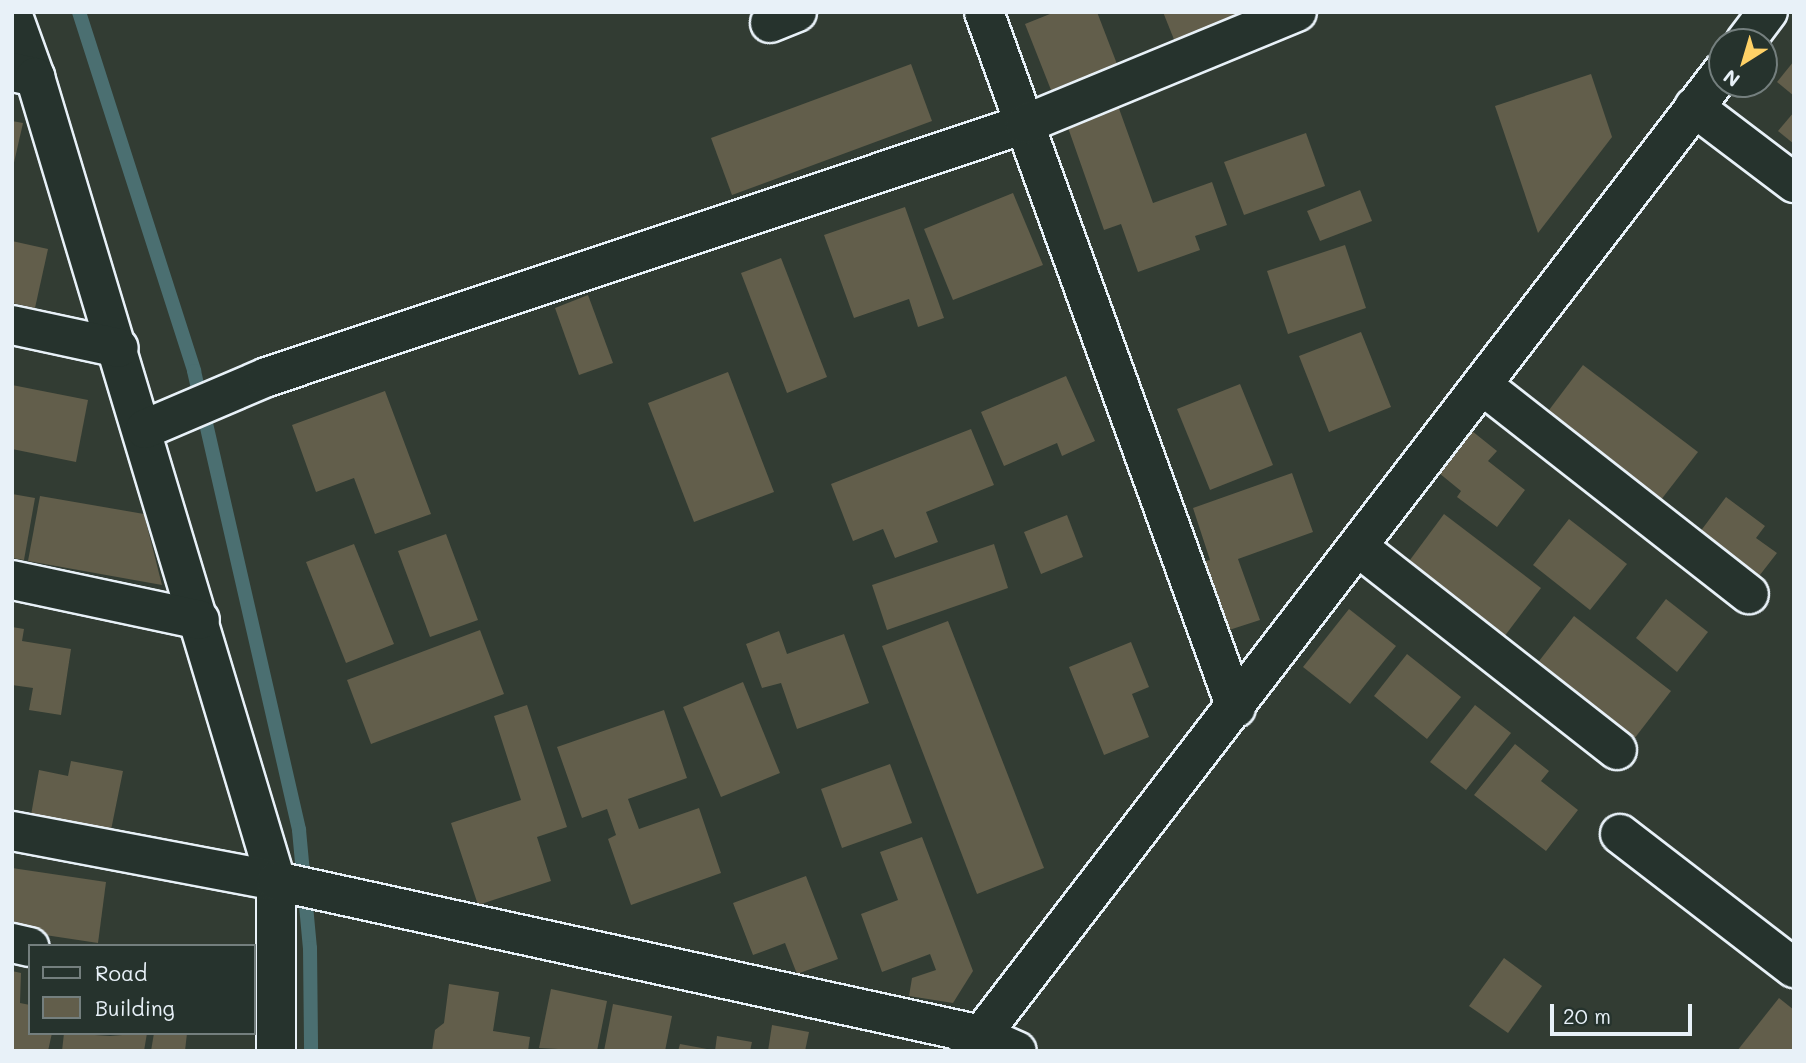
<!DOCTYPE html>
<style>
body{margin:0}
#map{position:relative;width:1806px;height:1063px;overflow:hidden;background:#323c33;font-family:Mali,sans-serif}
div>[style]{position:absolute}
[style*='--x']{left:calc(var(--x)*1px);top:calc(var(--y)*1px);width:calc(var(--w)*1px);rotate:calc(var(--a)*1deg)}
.stream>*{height:14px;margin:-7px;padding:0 7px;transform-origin:7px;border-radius:7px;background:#4b6f71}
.building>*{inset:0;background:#625e4b}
.roads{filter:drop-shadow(2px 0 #e8f1f8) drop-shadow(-2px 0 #e8f1f8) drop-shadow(0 2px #e8f1f8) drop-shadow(0 -2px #e8f1f8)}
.street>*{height:38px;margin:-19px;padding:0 19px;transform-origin:19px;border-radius:19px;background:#26332d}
span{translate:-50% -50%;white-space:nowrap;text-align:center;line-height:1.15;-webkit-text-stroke:5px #26332d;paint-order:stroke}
.frame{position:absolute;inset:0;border:14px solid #e8f1f8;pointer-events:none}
.legend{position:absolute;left:28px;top:944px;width:228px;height:91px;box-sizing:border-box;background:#26332d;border:2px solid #747f7e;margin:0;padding:9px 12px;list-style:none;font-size:21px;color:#e8f1f8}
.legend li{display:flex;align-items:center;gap:14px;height:35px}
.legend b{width:35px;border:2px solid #747f7e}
.north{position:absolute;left:1708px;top:28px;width:70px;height:70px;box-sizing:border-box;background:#26332d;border:2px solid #747f7e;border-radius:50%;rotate:217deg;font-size:19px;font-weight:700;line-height:28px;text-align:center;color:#e8f1f8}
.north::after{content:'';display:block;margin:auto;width:24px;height:32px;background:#ffd166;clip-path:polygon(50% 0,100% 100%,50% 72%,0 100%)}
.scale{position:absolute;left:1550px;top:1004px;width:142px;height:32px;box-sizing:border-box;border:4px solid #e8f1f8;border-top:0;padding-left:9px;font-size:21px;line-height:24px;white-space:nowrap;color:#e8f1f8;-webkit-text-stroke:5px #26332d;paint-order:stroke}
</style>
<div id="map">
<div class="stream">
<i style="--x:79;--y:12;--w:377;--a:72.2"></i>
<i style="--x:194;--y:371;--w:471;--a:77.1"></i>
<i style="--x:299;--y:830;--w:119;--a:84.7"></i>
<i style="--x:310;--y:948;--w:103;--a:89.4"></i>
</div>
<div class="building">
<i style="clip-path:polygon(1055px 12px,1097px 12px,1117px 64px,1051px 90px,1025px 24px)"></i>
<i style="clip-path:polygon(1163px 12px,1242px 12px,1245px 18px,1177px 47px)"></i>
<i style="clip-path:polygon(1794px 61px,1794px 96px,1777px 82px)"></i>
<i style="clip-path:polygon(911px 64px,932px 121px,732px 195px,711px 138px)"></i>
<i style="clip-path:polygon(1591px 74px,1612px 137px,1538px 233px,1495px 106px)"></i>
<i style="clip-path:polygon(1117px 103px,1153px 203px,1212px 182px,1227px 225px,1195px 236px,1200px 250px,1138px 272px,1121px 224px,1104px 230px,1066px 122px)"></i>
<i style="clip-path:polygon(1794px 112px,1794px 144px,1778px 131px)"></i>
<i style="clip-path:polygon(12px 121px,23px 123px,13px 167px,12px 166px)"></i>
<i style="clip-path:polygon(1306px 133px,1325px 186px,1244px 215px,1224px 162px)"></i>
<i style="clip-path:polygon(1360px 190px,1372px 221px,1320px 241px,1307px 211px)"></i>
<i style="clip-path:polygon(1013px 193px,1043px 265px,953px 300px,924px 229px)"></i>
<i style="clip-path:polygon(905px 207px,944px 318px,918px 327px,909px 299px,854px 318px,824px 235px)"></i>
<i style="clip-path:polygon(12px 241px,48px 249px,35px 308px,12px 303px)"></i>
<i style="clip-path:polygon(1345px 245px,1366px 308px,1288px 334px,1267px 271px)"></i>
<i style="clip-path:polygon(781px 258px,827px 377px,787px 393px,741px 273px)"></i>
<i style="clip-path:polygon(588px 295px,613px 363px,579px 375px,555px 308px)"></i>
<i style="clip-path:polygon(1361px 332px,1391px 407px,1329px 432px,1299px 356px)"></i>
<i style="clip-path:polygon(1583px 365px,1698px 452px,1657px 505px,1543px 418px)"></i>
<i style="clip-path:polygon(728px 372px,774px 492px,694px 522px,648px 403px)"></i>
<i style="clip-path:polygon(1066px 376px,1095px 441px,1062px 456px,1057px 443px,1004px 466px,981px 412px)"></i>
<i style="clip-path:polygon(1240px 384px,1273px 465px,1210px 490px,1177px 409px)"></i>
<i style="clip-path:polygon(12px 385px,88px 400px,76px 462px,12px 449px)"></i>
<i style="clip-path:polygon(385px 391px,431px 514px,375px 534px,354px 478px,316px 492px,292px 425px)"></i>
<i style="clip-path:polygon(971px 429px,994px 485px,926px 512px,938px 542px,895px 558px,883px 529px,853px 541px,831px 484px)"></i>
<i style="clip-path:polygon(1472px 431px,1497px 451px,1488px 461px,1525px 490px,1497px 527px,1457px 497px,1461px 491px,1439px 473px)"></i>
<i style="clip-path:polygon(1292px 473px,1313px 532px,1238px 559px,1260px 620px,1226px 631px,1202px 562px,1210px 560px,1193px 508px)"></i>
<i style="clip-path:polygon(12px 494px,35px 498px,24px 560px,12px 558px)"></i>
<i style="clip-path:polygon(40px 496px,144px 514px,162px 585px,28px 561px)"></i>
<i style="clip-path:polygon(1726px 497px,1765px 526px,1756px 538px,1777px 553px,1756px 580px,1697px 536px)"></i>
<i style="clip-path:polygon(1444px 514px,1541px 588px,1504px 637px,1407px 564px)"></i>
<i style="clip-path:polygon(1067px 515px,1083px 557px,1041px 574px,1024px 532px)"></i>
<i style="clip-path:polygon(1569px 519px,1627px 564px,1590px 610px,1533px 565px)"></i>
<i style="clip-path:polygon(446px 534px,478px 620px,430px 637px,398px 551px)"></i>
<i style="clip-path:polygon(354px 544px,394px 644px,346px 663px,306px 562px)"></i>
<i style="clip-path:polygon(994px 544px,1008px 588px,887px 630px,872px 585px)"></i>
<i style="clip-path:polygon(1666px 599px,1708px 632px,1677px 672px,1636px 638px)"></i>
<i style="clip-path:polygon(1349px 609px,1396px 646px,1350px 704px,1303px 667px)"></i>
<i style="clip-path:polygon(1574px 616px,1671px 691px,1634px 739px,1536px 665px)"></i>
<i style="clip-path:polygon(948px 621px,1044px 868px,977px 894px,882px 646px)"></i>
<i style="clip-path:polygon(12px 627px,24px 629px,22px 641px,71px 649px,61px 715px,29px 710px,33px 688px,12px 685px)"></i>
<i style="clip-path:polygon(480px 630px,504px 694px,371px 744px,347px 680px)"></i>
<i style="clip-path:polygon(779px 631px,787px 654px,844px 634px,869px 703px,797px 729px,781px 683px,762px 688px,746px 644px)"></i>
<i style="clip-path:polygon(1131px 642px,1149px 687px,1132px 694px,1149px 737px,1104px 755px,1069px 667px)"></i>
<i style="clip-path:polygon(1407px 654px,1461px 697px,1427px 739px,1374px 696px)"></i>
<i style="clip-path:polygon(743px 682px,780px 773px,721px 797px,683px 707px)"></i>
<i style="clip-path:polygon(527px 705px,567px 827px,537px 837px,551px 881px,478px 905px,451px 823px,521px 800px,494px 716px)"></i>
<i style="clip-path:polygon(1475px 705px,1511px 733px,1466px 790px,1430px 762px)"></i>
<i style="clip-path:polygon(664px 710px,687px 778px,628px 799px,639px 829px,699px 808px,721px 873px,631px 905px,608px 839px,616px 835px,607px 809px,582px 818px,557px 747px)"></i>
<i style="clip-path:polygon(1515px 744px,1549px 771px,1541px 781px,1578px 810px,1546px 851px,1474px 795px)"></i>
<i style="clip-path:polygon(71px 761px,123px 771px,111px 830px,31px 815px,39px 770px,68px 776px)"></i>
<i style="clip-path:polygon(890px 764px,912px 823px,842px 848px,821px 789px)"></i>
<i style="clip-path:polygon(922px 837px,973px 971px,953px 1003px,909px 996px,912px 978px,936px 970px,930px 954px,882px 972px,861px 914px,898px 900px,880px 852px)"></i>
<i style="clip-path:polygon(12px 868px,106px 882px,98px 943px,12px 930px)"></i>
<i style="clip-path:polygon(806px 876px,838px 959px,797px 974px,785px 943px,753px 955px,733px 903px)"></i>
<i style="clip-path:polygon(1504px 958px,1542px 986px,1508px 1033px,1469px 1006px)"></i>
<i style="clip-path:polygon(12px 971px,21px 973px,20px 1003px,30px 1005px,30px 1033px,52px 1033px,48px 1051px,12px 1051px)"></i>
<i style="clip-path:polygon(449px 984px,499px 992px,493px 1031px,530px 1037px,528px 1051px,432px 1051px,435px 1030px,444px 1023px)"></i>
<i style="clip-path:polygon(551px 989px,607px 1001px,597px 1051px,539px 1048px)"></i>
<i style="clip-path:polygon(1779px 998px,1794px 1010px,1794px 1051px,1737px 1051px)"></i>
<i style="clip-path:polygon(613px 1004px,672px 1016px,665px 1051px,604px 1051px)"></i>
<i style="clip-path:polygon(772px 1025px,809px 1032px,805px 1051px,768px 1051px)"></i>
<i style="clip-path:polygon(64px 1033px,110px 1036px,147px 1033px,144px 1051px,62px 1051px)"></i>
<i style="clip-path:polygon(154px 1033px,187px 1033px,185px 1051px,151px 1051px)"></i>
<i style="clip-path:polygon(717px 1036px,752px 1042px,750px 1051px,715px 1051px)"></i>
<i style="clip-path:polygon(680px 1044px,707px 1049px,707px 1051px,678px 1051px)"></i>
</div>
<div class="roads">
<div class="street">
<i style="--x:984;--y:12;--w:740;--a:70.1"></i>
<i style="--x:12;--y:13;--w:68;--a:70.2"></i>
<i style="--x:770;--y:23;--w:29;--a:-22"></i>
<i style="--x:1745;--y:42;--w:38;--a:-53"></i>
<i style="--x:12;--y:72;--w:24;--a:12"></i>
<i style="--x:35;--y:77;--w:839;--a:73.31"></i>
<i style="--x:276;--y:881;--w:170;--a:90"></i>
<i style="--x:1694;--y:107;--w:126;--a:37.2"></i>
<i style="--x:12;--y:325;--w:109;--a:12.1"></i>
<i style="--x:1482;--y:385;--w:339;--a:38.1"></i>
<i style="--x:145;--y:429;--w:133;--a:-23.1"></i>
<i style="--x:267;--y:377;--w:799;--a:-18.46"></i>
<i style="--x:1025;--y:124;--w:294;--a:-22.4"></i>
<i style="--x:1358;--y:547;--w:329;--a:38.1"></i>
<i style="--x:12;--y:580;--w:192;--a:12"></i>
<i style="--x:12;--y:831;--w:269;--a:10.7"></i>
<i style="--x:276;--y:881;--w:722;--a:12.32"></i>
<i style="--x:981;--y:1035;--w:39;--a:24"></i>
<i style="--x:1620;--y:834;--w:220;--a:37.6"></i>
<i style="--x:12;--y:943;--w:18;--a:13"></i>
<i style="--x:969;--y:1051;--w:1235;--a:-52.43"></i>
</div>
</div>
<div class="frame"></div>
<ul class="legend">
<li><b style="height:9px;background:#26332d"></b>Road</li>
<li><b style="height:19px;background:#625e4b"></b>Building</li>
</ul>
<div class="north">N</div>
<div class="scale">20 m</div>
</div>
